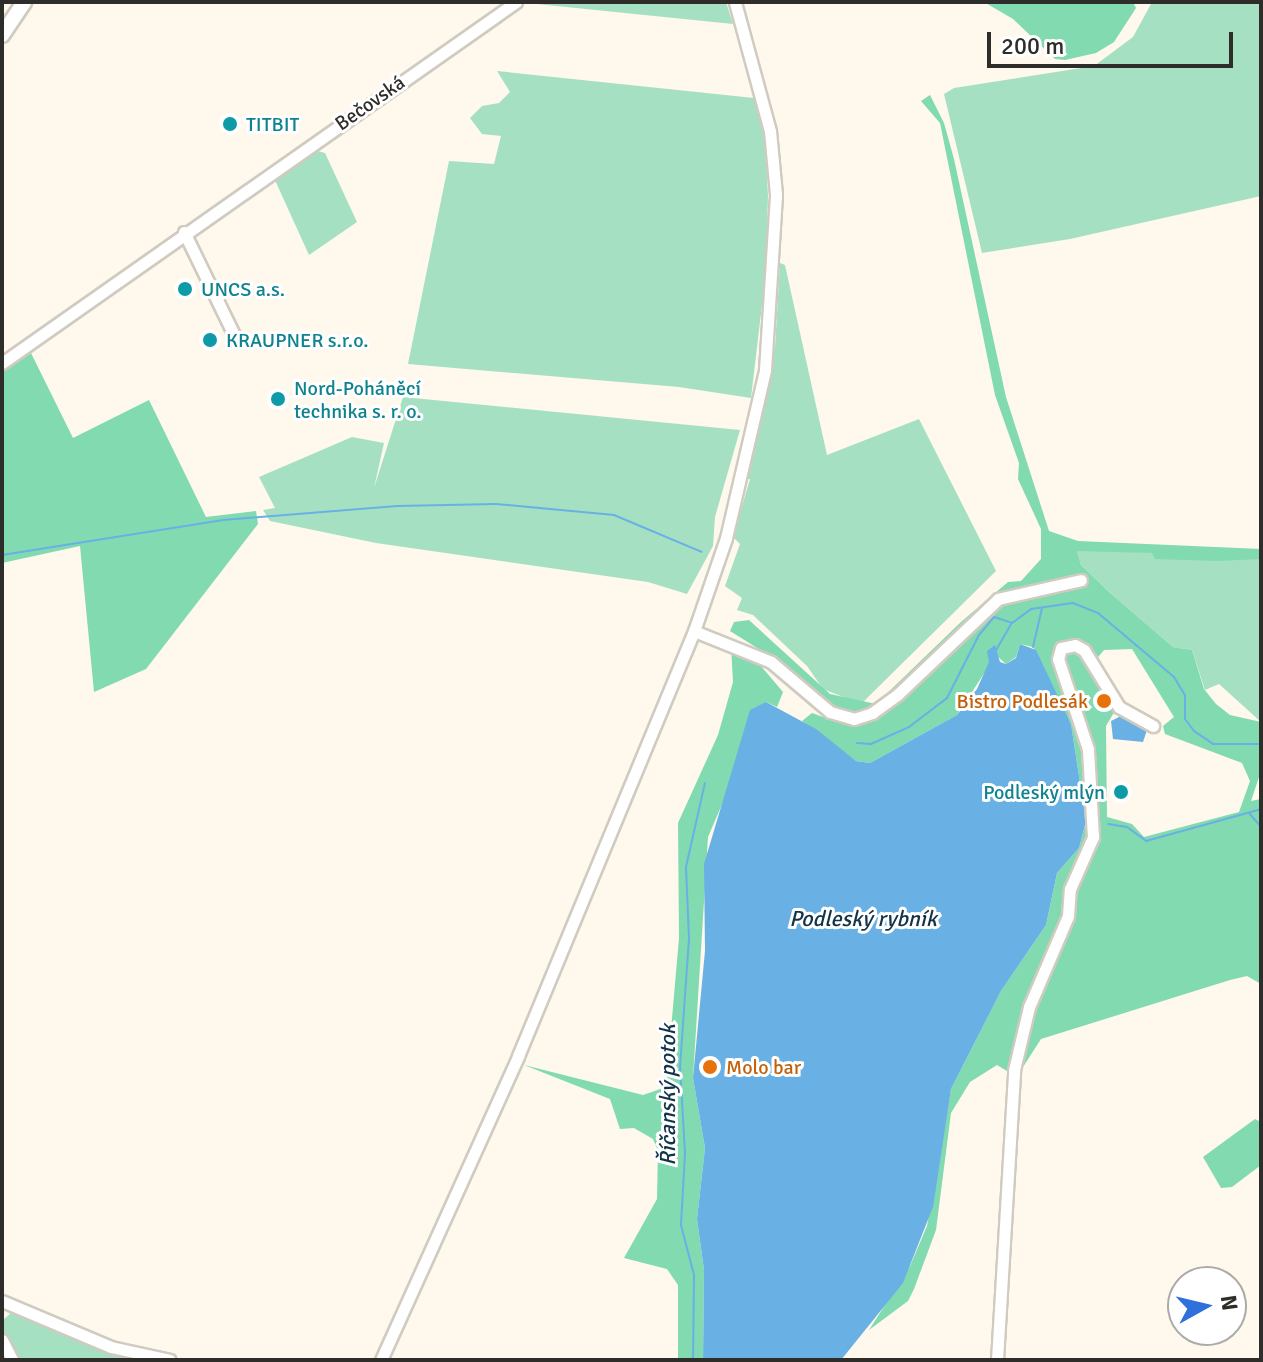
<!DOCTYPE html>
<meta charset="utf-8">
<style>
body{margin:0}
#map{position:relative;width:1263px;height:1362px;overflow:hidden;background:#fef8ed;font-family:Signika,sans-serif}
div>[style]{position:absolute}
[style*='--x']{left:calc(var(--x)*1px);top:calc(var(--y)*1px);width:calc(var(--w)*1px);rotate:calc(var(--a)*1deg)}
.green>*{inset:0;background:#a6e0c3}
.forest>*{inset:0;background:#81dab0}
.water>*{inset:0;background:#69b0e5}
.stream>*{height:2px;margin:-1px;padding:0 1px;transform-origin:1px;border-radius:1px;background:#69b0e5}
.roads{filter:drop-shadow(2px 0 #d0cbc0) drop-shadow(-2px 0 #d0cbc0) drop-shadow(0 2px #d0cbc0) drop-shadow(0 -2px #d0cbc0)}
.minor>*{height:11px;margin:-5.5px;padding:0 5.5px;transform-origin:5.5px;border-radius:5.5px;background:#fff}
.major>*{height:14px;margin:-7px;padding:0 7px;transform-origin:7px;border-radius:7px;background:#fff}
.dots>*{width:22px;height:22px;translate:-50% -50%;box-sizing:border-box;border:4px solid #fff;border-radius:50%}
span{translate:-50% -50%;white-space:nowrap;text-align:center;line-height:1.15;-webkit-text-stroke:6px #fff;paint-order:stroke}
.street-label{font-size:20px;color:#2f2d29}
.culture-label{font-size:20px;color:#0d838f}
.left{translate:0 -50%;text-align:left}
.right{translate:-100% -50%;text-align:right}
.food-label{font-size:20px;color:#c56008}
.water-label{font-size:22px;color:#133349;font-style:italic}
.frame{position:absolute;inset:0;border:4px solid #2f2d29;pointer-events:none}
.north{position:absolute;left:1167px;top:1266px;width:80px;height:80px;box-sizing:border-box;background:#fff;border:2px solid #acaba9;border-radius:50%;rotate:82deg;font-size:22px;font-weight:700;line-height:32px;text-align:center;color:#2f2d29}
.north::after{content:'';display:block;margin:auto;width:28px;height:36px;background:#3070dd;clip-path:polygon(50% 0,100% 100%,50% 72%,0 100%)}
.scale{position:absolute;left:987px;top:32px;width:246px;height:36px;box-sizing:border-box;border:4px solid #2f2d29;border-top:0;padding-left:10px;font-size:24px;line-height:28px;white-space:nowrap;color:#2f2d29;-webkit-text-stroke:6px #fff;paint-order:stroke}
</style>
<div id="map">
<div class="green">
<i style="clip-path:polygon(726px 2px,733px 24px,527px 3px,528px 2px)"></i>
<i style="clip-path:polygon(1152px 2px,1261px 2px,1261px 196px,1070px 239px,982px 253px,944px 94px,954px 88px,1094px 66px,1133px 37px)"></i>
<i style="clip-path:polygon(497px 71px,754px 98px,765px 137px,768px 196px,766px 271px,751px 398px,679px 387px,408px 364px,449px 161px,494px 164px,501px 136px,482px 134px,470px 118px,482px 106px,499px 103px,510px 92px)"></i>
<i style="clip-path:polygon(314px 150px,325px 153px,357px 222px,309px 255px,274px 178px)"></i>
<i style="clip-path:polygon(780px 263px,785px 265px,827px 455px,919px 419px,996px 571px,861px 704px,823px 689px,807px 666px,753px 615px,737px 610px,742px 598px,725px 586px,740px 544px,733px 537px,750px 479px,743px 479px,775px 347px)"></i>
<i style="clip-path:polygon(403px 397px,740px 430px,715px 517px,713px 546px,687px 594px,648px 582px,376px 543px,270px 521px,263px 510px,275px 508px,259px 477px,352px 437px,384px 443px,374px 488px)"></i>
<i style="clip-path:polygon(1081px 548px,1153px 553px,1155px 559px,1261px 559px,1261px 722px,1219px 684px,1205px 690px,1192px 650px,1173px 647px,1109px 592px,1081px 565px,1077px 551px)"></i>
<i style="clip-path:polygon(13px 1311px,108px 1351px,134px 1360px,2px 1360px,2px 1321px)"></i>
</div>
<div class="forest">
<i style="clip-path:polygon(984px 2px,1133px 2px,1136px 8px,1114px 42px,1096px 53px,1065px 60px,1055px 59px,1013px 19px)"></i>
<i style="clip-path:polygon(evenodd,930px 95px,944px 123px,954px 159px,1006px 397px,1049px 531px,1078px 541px,1261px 549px,1261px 559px,1216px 561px,1155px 559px,1152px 553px,1077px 551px,1081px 565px,1109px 592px,1173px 647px,1192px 650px,1204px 689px,1216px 704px,1230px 715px,1261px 722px,1261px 771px,1251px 801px,1261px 799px,1261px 984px,1247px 976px,1230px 980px,1041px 1039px,1023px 1067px,1007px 1071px,997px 1065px,970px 1082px,951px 1113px,936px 1230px,914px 1289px,908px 1301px,869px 1330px,910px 1266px,927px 1226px,951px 1089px,1001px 991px,1046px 925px,1057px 873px,1079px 848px,1086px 821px,1071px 724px,1033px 647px,1020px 644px,1016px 657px,1006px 664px,996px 655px,957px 715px,870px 763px,856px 761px,802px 721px,812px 713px,823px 717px,827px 706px,773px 658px,730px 631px,734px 622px,749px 620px,830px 694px,876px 704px,961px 622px,1008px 582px,1021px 581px,1041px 559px,1041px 529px,1018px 479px,1019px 463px,995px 395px,940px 123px,921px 101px,930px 95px,1132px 649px,1174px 717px,1163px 726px,1165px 734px,1242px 763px,1250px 781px,1239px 812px,1144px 837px,1132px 824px,1107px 817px,1106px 726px,1116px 709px,1112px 685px,1098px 657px,1104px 650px,1132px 649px)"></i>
<i style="clip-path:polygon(30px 351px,73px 438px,149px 400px,206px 517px,256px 511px,258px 524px,146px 669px,94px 692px,80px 546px,2px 563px,2px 371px)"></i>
<i style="clip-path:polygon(731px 646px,750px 653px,783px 692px,777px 707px,766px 702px,708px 837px,693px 1078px,705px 1148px,697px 1219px,704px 1270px,703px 1360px,678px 1360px,678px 1285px,667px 1269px,624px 1258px,657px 1199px,658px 1151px,653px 1139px,634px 1128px,620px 1129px,610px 1099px,524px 1065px,643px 1095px,666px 1087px,679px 938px,678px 823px,718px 735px,733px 682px)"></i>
<i style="clip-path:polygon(1255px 1119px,1261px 1122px,1261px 1165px,1232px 1187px,1221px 1188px,1203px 1157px)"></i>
</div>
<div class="water">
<i style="clip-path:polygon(1020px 644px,1036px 650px,1071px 724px,1086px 821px,1079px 848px,1057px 873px,1046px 925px,1001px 991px,951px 1089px,933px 1207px,903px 1283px,841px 1360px,703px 1360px,704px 1270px,697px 1219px,705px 1148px,693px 1078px,705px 951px,704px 864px,750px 710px,766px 702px,816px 729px,856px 761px,870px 763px,957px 715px,977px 689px,989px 662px,987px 651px,995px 645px,1000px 662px,1006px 664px,1016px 658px)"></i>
<i style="clip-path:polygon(1121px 716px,1147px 730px,1143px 742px,1113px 739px,1111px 721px)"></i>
</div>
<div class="stream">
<i style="--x:2;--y:555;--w:224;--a:-9"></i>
<i style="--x:223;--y:520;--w:175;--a:-4.6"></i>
<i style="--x:397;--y:506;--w:99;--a:-1.2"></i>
<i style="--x:496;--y:504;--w:119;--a:5.3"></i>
<i style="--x:614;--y:515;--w:95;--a:22.8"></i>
<i style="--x:1033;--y:647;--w:39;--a:-77"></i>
<i style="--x:995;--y:652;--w:34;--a:-60"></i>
<i style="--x:857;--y:743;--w:14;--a:4"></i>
<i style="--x:871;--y:744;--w:42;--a:-24.1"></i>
<i style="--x:909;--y:727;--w:48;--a:-37.3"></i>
<i style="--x:947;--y:698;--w:71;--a:-63.1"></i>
<i style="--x:979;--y:635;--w:23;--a:-50"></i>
<i style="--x:994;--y:617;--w:19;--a:18"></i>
<i style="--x:1012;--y:623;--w:24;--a:-36"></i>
<i style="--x:1031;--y:609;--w:42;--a:-8.1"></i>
<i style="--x:1073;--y:603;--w:27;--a:22"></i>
<i style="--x:1098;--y:613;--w:99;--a:40.1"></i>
<i style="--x:1174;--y:677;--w:21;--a:59"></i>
<i style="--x:1185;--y:695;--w:24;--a:90"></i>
<i style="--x:1185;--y:719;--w:15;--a:53"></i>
<i style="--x:1194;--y:731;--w:23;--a:34"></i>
<i style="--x:1213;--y:744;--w:48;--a:0"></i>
<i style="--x:1249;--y:813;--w:18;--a:49"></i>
<i style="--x:1108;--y:824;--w:19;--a:9"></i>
<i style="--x:1127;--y:827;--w:24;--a:36"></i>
<i style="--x:1146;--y:841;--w:119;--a:-15.5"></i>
<i style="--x:693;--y:1360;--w:85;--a:-89.3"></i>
<i style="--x:694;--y:1275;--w:52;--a:-104.6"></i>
<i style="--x:681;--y:1225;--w:72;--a:-86.8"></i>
<i style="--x:685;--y:1153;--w:86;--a:-93.3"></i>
<i style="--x:680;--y:1067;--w:128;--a:-86"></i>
<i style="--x:689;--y:939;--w:72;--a:-92.4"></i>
<i style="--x:686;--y:867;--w:86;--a:-77.3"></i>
</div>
<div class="roads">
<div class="minor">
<i style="--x:184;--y:232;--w:117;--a:64.1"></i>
<i style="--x:2;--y:363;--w:628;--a:-35.08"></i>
<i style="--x:694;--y:631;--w:83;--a:21.9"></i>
<i style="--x:771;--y:662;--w:77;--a:40.3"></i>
<i style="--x:830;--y:712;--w:25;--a:16"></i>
<i style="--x:854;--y:719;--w:19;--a:-18"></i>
<i style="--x:872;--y:713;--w:32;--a:-36"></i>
<i style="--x:898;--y:694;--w:138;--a:-43.5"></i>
<i style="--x:998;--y:599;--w:85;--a:-12.9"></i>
<i style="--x:2;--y:1301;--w:118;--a:22.9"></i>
<i style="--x:111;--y:1347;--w:60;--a:12.4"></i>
<i style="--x:2;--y:1340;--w:22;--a:63"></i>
<i style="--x:381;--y:1360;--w:333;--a:-65.7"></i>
<i style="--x:518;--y:1056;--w:460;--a:-67.5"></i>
<i style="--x:694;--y:631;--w:98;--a:-71"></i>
<i style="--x:726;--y:538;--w:172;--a:-76.9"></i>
<i style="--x:765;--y:370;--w:176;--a:-86.4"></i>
<i style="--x:776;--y:194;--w:63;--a:-95.4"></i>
<i style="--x:770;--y:131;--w:134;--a:-105.2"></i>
<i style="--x:997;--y:1360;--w:290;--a:-86.6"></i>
<i style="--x:1014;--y:1070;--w:65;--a:-76.6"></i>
<i style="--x:1029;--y:1007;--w:99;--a:-66.8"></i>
<i style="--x:1068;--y:916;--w:27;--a:-86"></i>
<i style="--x:1070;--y:889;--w:57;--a:-66.1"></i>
<i style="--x:1093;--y:837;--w:88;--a:-93.3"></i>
<i style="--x:1088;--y:749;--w:95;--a:-108.4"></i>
<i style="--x:1058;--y:659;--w:11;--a:-75"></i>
<i style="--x:1061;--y:648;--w:14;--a:-12"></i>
<i style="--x:1075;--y:645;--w:10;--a:29"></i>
<i style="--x:1084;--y:650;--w:67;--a:58.4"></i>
<i style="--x:1119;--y:707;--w:39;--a:29"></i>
</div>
<div class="major">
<i style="--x:2;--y:35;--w:40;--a:-56"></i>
</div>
</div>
<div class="dots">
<i style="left:230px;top:124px;background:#0f9aa8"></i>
<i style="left:185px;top:289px;background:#0f9aa8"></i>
<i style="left:210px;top:340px;background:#0f9aa8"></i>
<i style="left:278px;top:399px;background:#0f9aa8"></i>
<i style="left:1104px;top:701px;background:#e8710a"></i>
<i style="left:1121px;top:792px;background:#0f9aa8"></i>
<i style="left:710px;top:1067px;background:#e8710a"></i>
</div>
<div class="street-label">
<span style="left:370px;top:103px;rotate:-35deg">Bečovská</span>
</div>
<div class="culture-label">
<span class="left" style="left:246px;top:124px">TITBIT</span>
<span class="left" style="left:201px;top:289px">UNCS a.s.</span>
<span class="left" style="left:226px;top:340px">KRAUPNER s.r.o.</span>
<span class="left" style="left:294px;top:400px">Nord-Poháněcí<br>technika s. r. o.</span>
<span class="right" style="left:1105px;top:792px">Podleský mlýn</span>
</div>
<div class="food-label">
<span class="right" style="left:1088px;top:701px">Bistro Podlesák</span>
<span class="left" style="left:726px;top:1067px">Molo bar</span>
</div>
<div class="water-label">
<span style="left:863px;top:919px">Podleský rybník</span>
<span style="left:668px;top:1095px;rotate:-90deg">Říčanský potok</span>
</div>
<div class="frame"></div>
<div class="north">N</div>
<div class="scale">200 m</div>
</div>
